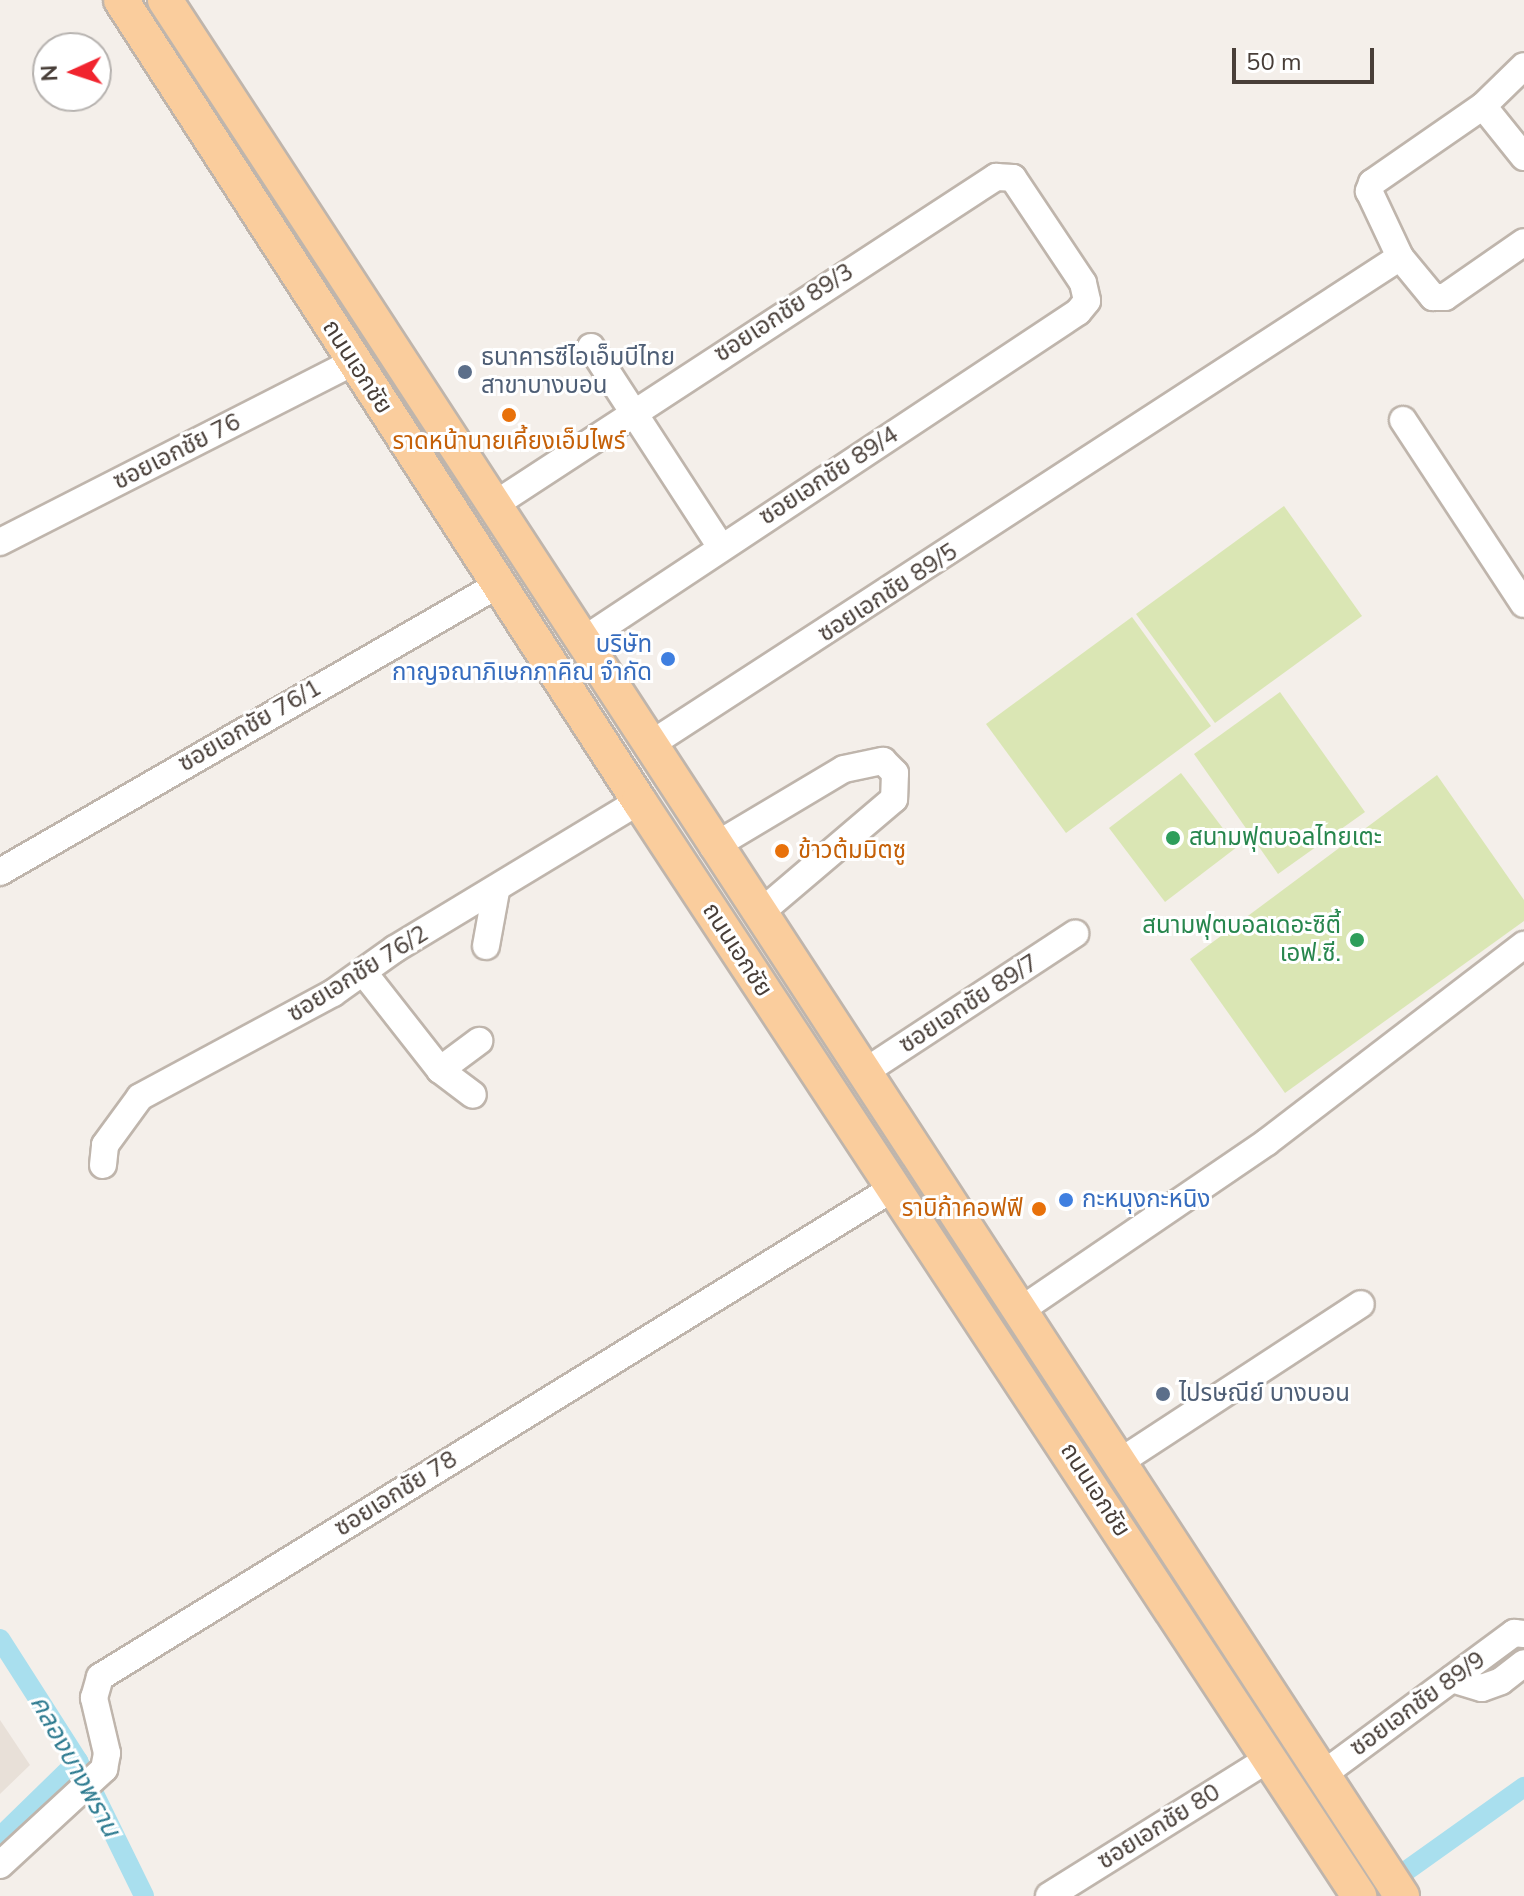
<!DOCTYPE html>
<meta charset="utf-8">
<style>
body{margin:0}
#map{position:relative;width:1524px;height:1896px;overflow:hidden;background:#f4efea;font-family:"Nunito Sans","Noto Sans Thai",sans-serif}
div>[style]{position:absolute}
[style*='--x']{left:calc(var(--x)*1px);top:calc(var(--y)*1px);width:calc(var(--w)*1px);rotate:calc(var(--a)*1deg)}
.residential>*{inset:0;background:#e8e0d8}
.green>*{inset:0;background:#dae6b4}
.canal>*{height:20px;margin:-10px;padding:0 10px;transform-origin:10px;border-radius:10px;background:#a9dfee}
.roads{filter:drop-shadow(2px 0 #bfb5ac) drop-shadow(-2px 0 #bfb5ac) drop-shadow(0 2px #bfb5ac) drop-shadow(0 -2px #bfb5ac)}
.minor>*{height:26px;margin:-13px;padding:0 13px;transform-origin:13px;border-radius:13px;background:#fff}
.major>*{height:34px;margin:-17px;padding:0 17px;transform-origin:17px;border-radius:17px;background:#facd9d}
.dots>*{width:22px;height:22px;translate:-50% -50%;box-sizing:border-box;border:4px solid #fff;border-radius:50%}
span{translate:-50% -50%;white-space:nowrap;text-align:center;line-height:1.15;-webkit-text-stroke:6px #fff;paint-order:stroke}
.street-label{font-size:24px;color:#483e38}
.service-label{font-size:24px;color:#4e5e75}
.left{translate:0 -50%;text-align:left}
.food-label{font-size:24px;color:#c56008}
.right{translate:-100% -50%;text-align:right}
.shop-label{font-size:24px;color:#366cbe}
.leisure-label{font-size:24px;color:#27864d}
.water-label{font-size:26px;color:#2e7b90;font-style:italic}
.north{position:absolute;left:32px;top:32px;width:80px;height:80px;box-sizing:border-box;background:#fff;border:2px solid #b6b2af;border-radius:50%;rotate:267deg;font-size:22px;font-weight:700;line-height:32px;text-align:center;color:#483e38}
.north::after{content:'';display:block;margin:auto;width:28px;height:36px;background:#f1242e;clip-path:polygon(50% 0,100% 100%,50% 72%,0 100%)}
.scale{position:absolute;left:1232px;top:48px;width:142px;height:36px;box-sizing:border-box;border:4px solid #483e38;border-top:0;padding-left:10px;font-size:24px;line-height:28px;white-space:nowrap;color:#483e38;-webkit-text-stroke:6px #fff;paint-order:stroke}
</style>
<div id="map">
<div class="residential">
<i style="clip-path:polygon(0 1720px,30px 1765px,0 1794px)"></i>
</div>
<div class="green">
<i style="clip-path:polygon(1284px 506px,1362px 616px,1215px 723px,1136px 614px)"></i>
<i style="clip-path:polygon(1132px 617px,1211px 726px,1066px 833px,986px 724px)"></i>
<i style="clip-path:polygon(1280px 692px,1365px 812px,1278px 874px,1194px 754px)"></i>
<i style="clip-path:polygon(1181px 773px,1237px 847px,1165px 902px,1109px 828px)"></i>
<i style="clip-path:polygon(1437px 775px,1524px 900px,1524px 921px,1285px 1093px,1190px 959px)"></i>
</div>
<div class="canal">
<i style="--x:0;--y:1639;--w:145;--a:57.4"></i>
<i style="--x:78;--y:1761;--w:150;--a:63.9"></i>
<i style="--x:0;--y:1837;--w:109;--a:-44.3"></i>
<i style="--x:1371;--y:1896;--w:188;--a:-35.5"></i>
</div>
<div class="roads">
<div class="minor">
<i style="--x:1483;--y:106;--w:57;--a:-44.3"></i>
<i style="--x:1524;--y:157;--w:65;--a:-128.8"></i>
<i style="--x:1483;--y:106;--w:135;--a:145.3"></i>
<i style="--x:1372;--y:183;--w:9;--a:111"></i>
<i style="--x:1369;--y:191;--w:73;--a:64.8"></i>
<i style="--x:1400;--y:257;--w:52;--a:50.5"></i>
<i style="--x:1433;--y:297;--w:12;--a:0"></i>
<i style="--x:1445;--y:297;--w:96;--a:-34.8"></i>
<i style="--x:591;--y:347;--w:239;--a:57"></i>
<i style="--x:1403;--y:420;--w:220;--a:56.7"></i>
<i style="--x:494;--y:505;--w:600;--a:-33.16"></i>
<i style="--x:996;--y:177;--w:17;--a:3"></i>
<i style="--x:1013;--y:178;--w:126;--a:56.3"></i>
<i style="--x:1083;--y:283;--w:18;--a:77"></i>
<i style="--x:1087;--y:301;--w:14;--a:129"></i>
<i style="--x:1078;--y:312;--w:595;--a:146.44"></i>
<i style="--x:0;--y:542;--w:396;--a:-27"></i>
<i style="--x:648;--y:746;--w:897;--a:-33.03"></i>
<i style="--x:713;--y:847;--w:152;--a:-30.8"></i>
<i style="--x:844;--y:769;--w:40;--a:-12"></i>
<i style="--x:883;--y:761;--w:17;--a:45"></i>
<i style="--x:895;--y:773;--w:26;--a:92"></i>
<i style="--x:894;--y:799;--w:177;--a:139.6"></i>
<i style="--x:0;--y:872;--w:578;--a:-29.98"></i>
<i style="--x:486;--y:946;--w:56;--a:-79.7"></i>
<i style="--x:364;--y:973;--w:123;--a:51.9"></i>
<i style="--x:440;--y:1070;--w:41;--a:37.1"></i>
<i style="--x:440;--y:1070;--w:49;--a:-36.6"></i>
<i style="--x:863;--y:1073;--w:254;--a:-33.3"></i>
<i style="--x:103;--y:1165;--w:20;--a:-84"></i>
<i style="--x:105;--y:1145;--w:59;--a:-53.9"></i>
<i style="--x:140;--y:1097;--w:219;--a:-28.3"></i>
<i style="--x:333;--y:993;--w:76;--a:-35.4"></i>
<i style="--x:395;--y:949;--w:285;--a:-31.2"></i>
<i style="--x:1018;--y:1312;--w:301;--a:-34.3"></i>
<i style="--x:1267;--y:1142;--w:324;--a:-37.5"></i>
<i style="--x:1118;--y:1463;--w:290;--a:-33.2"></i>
<i style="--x:1452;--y:1679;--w:31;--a:17"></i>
<i style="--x:1482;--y:1688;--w:20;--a:-20"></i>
<i style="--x:1501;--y:1681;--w:29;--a:-38"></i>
<i style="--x:1322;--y:1775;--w:239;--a:-36.5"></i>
<i style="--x:1514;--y:1633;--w:10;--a:6"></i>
<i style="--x:0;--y:1865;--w:142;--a:-42.7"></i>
<i style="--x:104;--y:1769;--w:16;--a:-79"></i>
<i style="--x:107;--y:1753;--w:57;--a:-103.3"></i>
<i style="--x:94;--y:1698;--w:22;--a:-74"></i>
<i style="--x:100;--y:1677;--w:934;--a:-31.65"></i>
<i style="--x:1049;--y:1896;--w:261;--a:-32"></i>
</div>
<div class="major">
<i style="--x:121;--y:0;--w:954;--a:57.11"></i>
<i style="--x:639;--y:801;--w:1311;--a:56.67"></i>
<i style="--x:165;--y:0;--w:2264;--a:56.88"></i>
</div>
</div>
<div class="dots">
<i style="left:465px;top:372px;background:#5c6f8a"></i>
<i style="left:509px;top:415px;background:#e8710a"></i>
<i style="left:668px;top:659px;background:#3f7fe0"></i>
<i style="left:1173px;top:838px;background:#2e9e5b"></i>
<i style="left:782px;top:851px;background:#e8710a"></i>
<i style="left:1357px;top:940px;background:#2e9e5b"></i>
<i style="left:1066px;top:1200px;background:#3f7fe0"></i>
<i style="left:1039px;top:1209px;background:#e8710a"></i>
<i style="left:1163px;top:1394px;background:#5c6f8a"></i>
</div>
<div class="street-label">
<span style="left:784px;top:313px;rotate:-33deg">ซอยเอกชัย 89/3</span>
<span style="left:357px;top:367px;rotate:57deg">ถนนเอกชัย</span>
<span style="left:177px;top:452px;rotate:-27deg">ซอยเอกชัย 76</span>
<span style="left:829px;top:476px;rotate:-33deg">ซอยเอกชัย 89/4</span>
<span style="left:888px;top:593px;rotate:-33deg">ซอยเอกชัย 89/5</span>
<span style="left:250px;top:726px;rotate:-30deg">ซอยเอกชัย 76/1</span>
<span style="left:737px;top:950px;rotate:57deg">ถนนเอกชัย</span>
<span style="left:358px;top:974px;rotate:-32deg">ซอยเอกชัย 76/2</span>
<span style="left:969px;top:1004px;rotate:-33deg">ซอยเอกชัย 89/7</span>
<span style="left:1095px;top:1490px;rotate:57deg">ถนนเอกชัย</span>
<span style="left:396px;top:1494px;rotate:-32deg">ซอยเอกชัย 78</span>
<span style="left:1418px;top:1704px;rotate:-36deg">ซอยเอกชัย 89/9</span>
<span style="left:1159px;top:1827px;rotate:-32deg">ซอยเอกชัย 80</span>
</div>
<div class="service-label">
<span class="left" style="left:481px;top:372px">ธนาคารซีไอเอ็มบีไทย<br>สาขาบางบอน</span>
<span class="left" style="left:1179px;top:1394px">ไปรษณีย์ บางบอน</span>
</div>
<div class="food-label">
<span style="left:509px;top:442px">ราดหน้านายเคี้ยงเอ็มไพร์</span>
<span class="left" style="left:798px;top:851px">ข้าวต้มมิตซู</span>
<span class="right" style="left:1023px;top:1209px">ราบิก้าคอฟฟี</span>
</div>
<div class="shop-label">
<span class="right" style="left:652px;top:659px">บริษัท<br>กาญจณาภิเษกภาคิณ จำกัด</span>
<span class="left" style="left:1082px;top:1200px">กะหนุงกะหนิง</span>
</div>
<div class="leisure-label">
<span class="left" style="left:1189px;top:838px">สนามฟุตบอลไทยเตะ</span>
<span class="right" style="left:1341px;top:940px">สนามฟุตบอลเดอะซิตี้<br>เอฟ.ซี.</span>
</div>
<div class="water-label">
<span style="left:75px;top:1766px;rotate:61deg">คลองบางพราน</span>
</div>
<div class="north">N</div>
<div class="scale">50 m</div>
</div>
